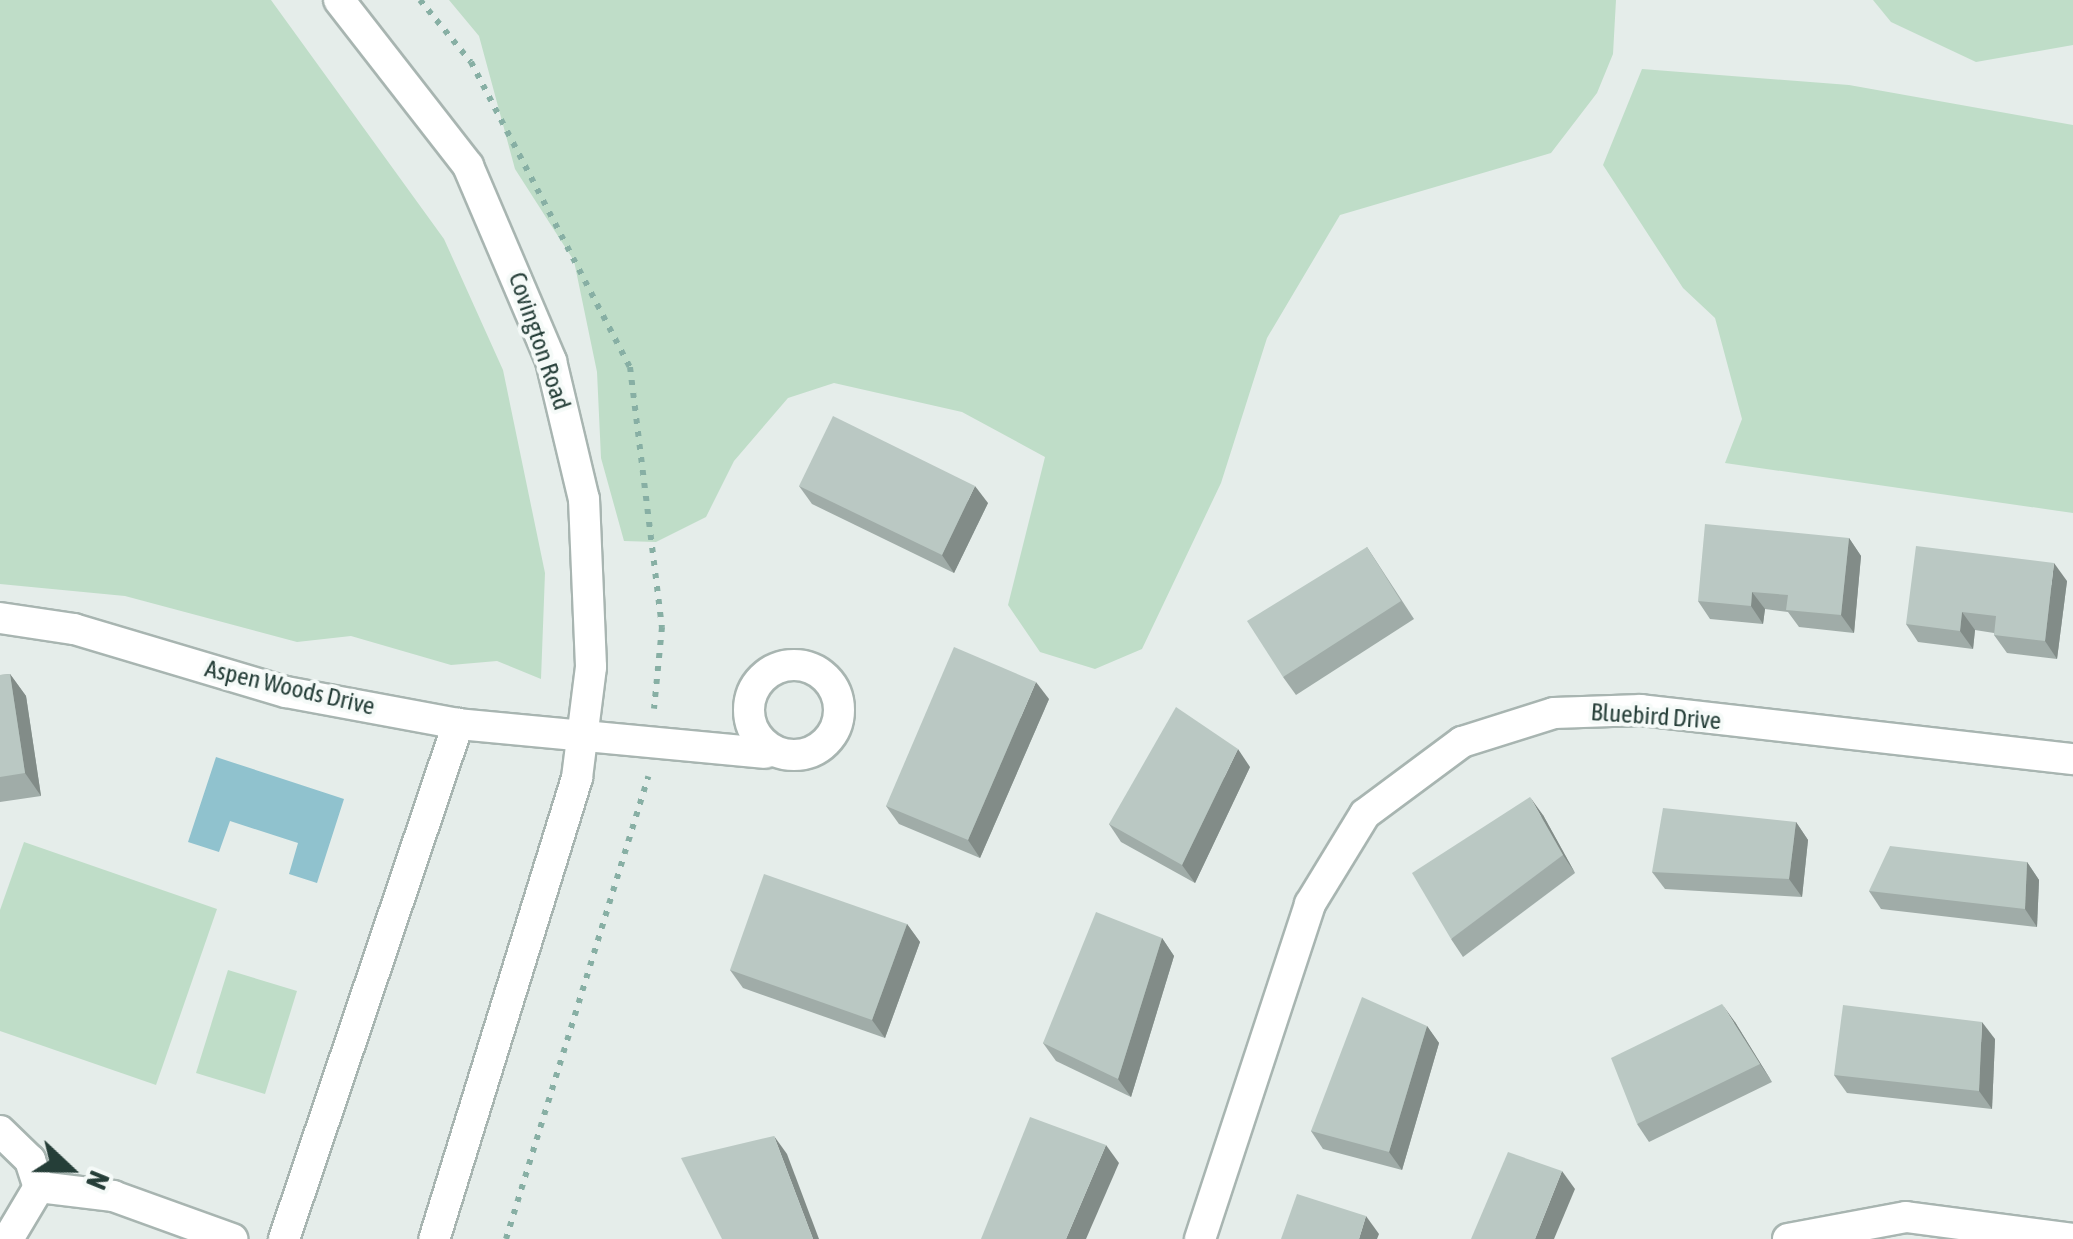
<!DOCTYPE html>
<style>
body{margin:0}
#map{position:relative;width:2073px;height:1239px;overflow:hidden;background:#e5edea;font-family:"Asap Condensed",sans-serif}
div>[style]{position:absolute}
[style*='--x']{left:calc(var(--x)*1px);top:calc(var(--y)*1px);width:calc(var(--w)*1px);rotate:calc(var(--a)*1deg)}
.green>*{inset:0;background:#bfddc8}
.water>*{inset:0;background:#90c2ce}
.path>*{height:6px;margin-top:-3px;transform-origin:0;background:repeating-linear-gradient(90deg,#87afa4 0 5px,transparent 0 13px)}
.roads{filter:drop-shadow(2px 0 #a8b5b1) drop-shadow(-2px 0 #a8b5b1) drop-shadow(0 2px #a8b5b1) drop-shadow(0 -2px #a8b5b1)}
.street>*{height:30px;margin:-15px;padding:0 15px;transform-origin:15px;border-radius:15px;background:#fff}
.street>.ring{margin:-15px;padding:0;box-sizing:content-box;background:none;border:30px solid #fff;border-radius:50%}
.wall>*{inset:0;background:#a0aca8}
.shaded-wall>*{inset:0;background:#828c88}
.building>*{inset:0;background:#bac8c3}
span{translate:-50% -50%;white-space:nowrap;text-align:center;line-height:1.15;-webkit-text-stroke:8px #f5faf8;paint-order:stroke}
.street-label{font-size:25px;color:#253e38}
.north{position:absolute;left:20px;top:1119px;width:100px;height:100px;-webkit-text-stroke:8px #f5faf8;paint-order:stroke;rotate:112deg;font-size:28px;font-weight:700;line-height:40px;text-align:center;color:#253e38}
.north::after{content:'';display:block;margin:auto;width:35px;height:45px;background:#253e38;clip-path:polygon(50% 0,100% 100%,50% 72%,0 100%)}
</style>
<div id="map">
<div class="green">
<i style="clip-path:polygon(0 0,271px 0,444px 239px,503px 370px,545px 573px,541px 679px,497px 661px,451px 665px,351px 636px,297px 642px,125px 596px,0 584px)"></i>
<i style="clip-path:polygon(449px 0,1616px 0,1613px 54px,1597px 93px,1551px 153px,1340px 215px,1267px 338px,1221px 483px,1142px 649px,1095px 669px,1040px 652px,1008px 605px,1045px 457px,962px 412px,834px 383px,788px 398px,734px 461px,706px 517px,656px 542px,624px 541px,601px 458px,597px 372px,574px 261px,515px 169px,479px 36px)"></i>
<i style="clip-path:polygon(1873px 0,2073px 0,2073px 45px,1976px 62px,1891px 22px)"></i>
<i style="clip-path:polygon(1642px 69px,1849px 85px,2073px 125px,2073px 513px,1725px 463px,1742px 419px,1715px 318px,1683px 288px,1603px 165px)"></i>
<i style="clip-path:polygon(24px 842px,217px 909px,156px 1085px,0 1031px,0 910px)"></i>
<i style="clip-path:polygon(228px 970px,297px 991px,265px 1094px,196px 1073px)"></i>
</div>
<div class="water">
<i style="clip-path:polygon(216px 757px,344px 799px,317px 883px,289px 874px,298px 843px,230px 821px,219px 852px,188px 842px)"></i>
</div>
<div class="path">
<i style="--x:420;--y:0;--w:80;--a:50.6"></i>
<i style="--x:471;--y:62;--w:344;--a:62.5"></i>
<i style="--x:630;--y:367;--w:262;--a:83"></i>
<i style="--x:662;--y:627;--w:82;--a:95.6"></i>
<i style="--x:506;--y:1239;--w:484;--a:-72.9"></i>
</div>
<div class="roads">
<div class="street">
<i style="--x:339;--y:0;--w:210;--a:52.1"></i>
<i style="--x:468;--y:166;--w:212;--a:66.9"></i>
<i style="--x:551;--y:361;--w:142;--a:76.6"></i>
<i style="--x:584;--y:499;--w:168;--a:87.6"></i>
<i style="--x:591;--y:667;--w:112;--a:97.2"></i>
<i style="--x:577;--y:778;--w:483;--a:107.2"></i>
<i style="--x:0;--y:618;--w:75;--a:8.5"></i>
<i style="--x:74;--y:629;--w:221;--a:16.6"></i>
<i style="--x:286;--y:692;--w:175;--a:10.5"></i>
<i style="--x:458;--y:724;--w:308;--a:5.4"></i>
<i class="ring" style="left:749px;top:665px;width:60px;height:60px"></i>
<i style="--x:0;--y:1131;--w:42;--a:44"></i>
<i style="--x:30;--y:1160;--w:28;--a:72"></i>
<i style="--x:39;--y:1187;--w:61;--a:120.8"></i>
<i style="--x:39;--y:1187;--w:75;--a:6.9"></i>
<i style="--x:113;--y:1196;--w:127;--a:19.9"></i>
<i style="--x:284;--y:1239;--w:544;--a:-71.33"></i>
<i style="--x:1200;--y:1239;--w:353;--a:-71.8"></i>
<i style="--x:1310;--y:904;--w:105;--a:-58.6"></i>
<i style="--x:1365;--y:814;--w:121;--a:-36.6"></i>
<i style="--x:1462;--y:742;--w:96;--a:-17.5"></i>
<i style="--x:1554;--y:713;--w:87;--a:-2"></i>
<i style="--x:1641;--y:710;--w:435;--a:6.5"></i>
<i style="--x:1788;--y:1239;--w:120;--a:-10.6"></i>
<i style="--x:1906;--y:1217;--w:168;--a:7.5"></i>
</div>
</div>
<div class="wall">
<i style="clip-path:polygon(799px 486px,988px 503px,954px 573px,812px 504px)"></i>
<i style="clip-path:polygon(1849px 538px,1861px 556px,1854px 633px,1799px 627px,1788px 612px,1765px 609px,1763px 624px,1710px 619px,1698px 601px)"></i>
<i style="clip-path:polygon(1367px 547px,1414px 619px,1296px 695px,1283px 677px)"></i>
<i style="clip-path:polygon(2067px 581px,2057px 659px,2007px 653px,1994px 635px,1994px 633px,1975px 630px,1973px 649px,1918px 642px,1906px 624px)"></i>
<i style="clip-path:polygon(10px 674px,26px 696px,41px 796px,0 802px,0 675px)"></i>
<i style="clip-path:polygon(1049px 699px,980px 858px,899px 824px,886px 806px)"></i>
<i style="clip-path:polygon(1250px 767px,1195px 883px,1121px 842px,1109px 824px)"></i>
<i style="clip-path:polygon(1543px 815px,1575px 873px,1463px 957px,1451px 939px)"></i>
<i style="clip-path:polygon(1796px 822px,1808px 840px,1802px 897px,1665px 889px,1652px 872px)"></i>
<i style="clip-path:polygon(2027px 862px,2039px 880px,2037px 927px,1881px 909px,1869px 891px)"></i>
<i style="clip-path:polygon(907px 924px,920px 942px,885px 1038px,743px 988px,730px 970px)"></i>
<i style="clip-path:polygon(1162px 938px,1174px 956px,1131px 1097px,1056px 1061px,1043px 1043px)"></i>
<i style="clip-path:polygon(1735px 1022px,1772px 1082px,1649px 1142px,1637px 1124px)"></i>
<i style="clip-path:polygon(1427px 1026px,1439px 1043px,1402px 1170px,1323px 1149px,1311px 1131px)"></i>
<i style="clip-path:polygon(1995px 1039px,1992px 1109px,1847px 1093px,1834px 1075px)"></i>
</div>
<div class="shaded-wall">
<i style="clip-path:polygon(975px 486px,988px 503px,954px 573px,942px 555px)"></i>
<i style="clip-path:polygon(1849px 538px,1861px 556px,1854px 633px,1841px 615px)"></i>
<i style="clip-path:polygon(2054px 563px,2067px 581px,2057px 659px,2045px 641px)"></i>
<i style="clip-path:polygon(1752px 592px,1765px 609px,1763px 624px,1751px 606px)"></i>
<i style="clip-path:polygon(1962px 612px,1975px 630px,1973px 649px,1960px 631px)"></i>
<i style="clip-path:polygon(10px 674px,26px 696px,41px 796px,25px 773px)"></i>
<i style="clip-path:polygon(1036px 682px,1049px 699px,980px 858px,968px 840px)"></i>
<i style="clip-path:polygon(1238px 749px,1250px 767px,1195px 883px,1182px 865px)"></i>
<i style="clip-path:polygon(1530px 797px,1543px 815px,1575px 873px,1563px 855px)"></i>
<i style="clip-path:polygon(1796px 822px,1808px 840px,1802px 897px,1789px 879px)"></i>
<i style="clip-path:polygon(2027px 862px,2039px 880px,2037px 927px,2025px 909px)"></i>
<i style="clip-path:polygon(907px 924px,920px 942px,885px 1038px,872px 1020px)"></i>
<i style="clip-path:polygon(1162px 938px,1174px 956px,1131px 1097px,1118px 1079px)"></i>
<i style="clip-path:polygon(1722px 1004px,1735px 1022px,1772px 1082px,1760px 1064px)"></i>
<i style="clip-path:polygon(1982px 1022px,1995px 1039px,1992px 1109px,1979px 1091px)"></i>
<i style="clip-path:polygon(1427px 1026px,1439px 1043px,1402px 1170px,1389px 1152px)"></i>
<i style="clip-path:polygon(774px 1136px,787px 1154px,819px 1239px,813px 1239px)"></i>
<i style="clip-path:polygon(1106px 1145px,1119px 1163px,1086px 1239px,1066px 1239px)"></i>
<i style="clip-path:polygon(1562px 1171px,1575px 1189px,1554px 1239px,1535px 1239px)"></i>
<i style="clip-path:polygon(1366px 1216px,1379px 1234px,1377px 1239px,1359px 1239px)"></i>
</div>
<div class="building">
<i style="clip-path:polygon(833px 416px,975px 486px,942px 555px,799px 486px)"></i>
<i style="clip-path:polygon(1705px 524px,1849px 538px,1841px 615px,1786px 610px,1788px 595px,1752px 592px,1751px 606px,1698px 601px)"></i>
<i style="clip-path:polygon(1916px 546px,2054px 563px,2045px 641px,1994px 635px,1996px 616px,1962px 612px,1960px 631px,1906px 624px)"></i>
<i style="clip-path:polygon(1367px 547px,1401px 601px,1283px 677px,1247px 621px)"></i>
<i style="clip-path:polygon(954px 647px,1036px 682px,968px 840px,886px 806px)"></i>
<i style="clip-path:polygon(10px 674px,25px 773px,0 777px,0 675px)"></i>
<i style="clip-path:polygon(1176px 707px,1238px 749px,1182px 865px,1109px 824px)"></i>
<i style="clip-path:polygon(1530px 797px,1563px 855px,1451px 939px,1412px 873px)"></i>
<i style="clip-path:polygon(1663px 808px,1796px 822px,1789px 879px,1652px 872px)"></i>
<i style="clip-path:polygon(1890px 846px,2027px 862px,2025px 909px,1869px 891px)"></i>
<i style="clip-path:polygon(764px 874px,907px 924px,872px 1020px,730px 970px)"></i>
<i style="clip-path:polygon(1096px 912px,1162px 938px,1118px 1079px,1043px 1043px)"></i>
<i style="clip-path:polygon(1362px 997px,1427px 1026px,1389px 1152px,1311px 1131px)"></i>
<i style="clip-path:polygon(1722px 1004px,1760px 1064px,1637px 1124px,1611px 1058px)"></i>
<i style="clip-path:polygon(1843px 1005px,1982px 1022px,1979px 1091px,1834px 1075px)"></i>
<i style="clip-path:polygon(1030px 1117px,1106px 1145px,1066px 1239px,981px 1239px)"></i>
<i style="clip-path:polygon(774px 1136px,813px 1239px,722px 1239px,681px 1158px)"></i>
<i style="clip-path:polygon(1508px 1152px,1562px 1171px,1535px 1239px,1471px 1239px)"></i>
<i style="clip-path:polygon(1297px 1194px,1366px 1216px,1359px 1239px,1281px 1239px)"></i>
</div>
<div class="street-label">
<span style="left:540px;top:341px;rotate:71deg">Covington Road</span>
<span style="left:290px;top:687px;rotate:13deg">Aspen Woods Drive</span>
<span style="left:1656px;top:716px;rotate:4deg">Bluebird Drive</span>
</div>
<div class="north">N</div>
</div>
